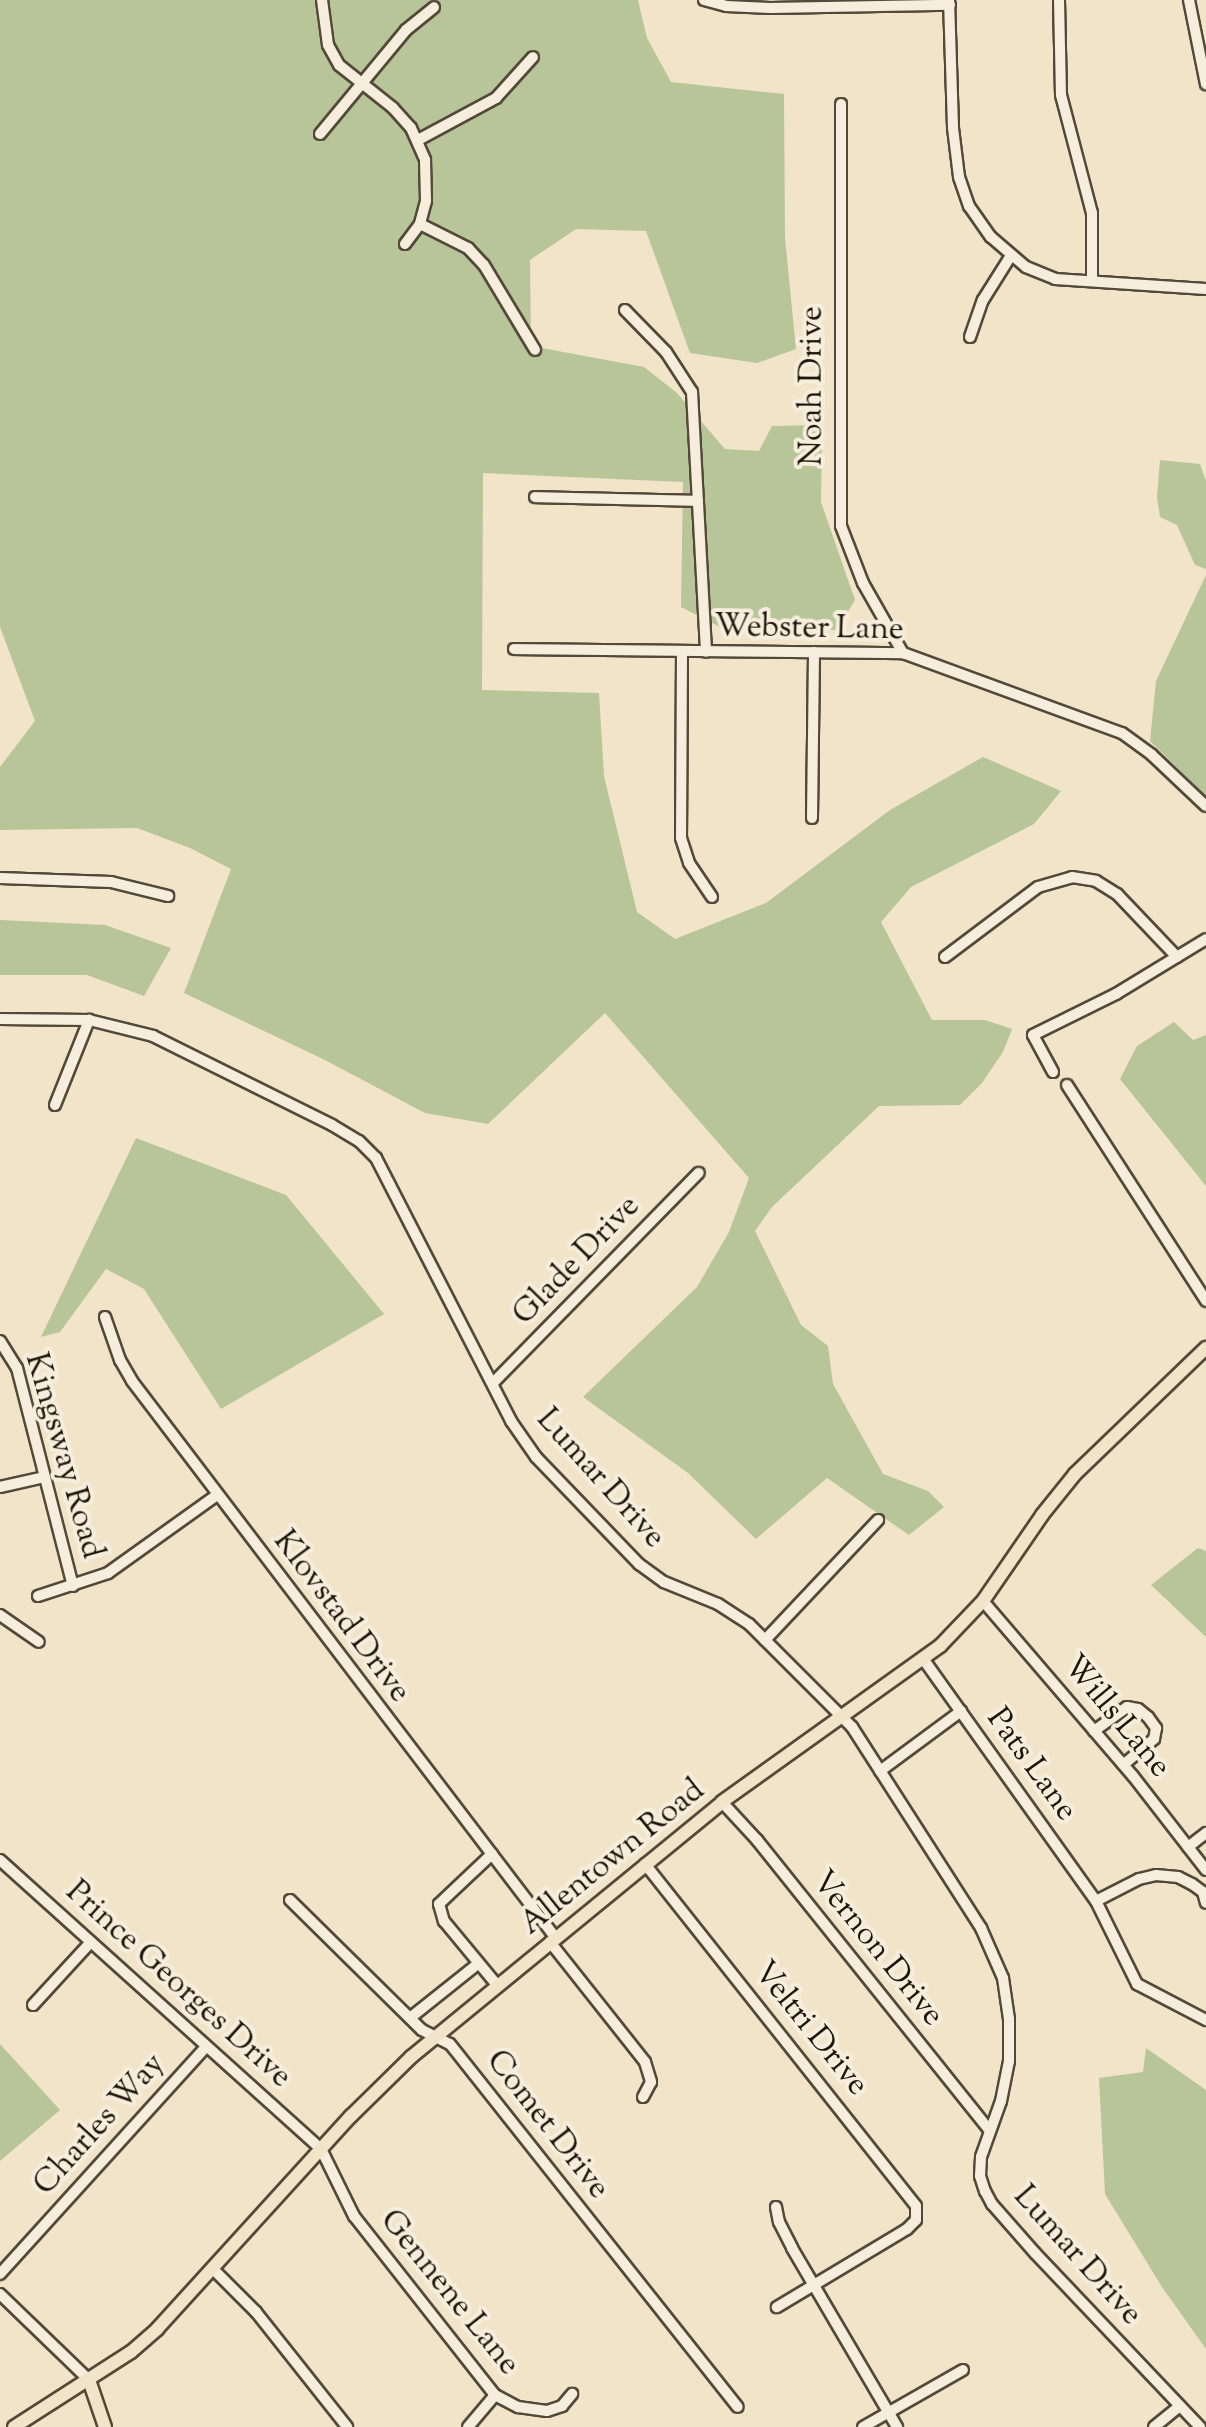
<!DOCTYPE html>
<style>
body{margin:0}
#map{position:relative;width:1206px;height:2427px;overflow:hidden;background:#f1e4c9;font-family:"Sorts Mill Goudy",serif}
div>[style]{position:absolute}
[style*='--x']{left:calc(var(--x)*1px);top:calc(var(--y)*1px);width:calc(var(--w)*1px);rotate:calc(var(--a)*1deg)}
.green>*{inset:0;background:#b7c599}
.roads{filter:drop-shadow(2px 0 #534939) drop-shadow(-2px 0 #534939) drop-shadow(0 2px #534939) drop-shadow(0 -2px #534939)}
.minor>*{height:10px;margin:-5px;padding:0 5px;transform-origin:5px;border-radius:5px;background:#f6eddc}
.major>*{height:12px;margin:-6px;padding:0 6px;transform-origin:6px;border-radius:6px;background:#f1e4c9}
span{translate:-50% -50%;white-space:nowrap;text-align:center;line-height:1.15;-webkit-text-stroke:8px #f6eddc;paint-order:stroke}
.street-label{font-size:32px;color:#1e1509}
</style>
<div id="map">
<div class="green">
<i style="clip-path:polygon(0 0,638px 0,647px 38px,671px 82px,784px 94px,785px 238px,796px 349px,757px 363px,690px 353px,646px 231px,576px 229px,530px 260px,531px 346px,644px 367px,677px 393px,725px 449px,759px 451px,772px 426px,822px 425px,821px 502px,855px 600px,837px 630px,724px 629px,681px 607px,683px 482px,483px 473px,482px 690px,599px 693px,604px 776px,637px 912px,675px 939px,766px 903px,890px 810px,983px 757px,1061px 791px,1034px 824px,911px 887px,881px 922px,932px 1020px,985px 1020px,1012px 1029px,1003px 1052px,982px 1083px,960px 1105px,879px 1106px,772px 1207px,755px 1231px,801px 1325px,828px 1346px,833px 1384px,883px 1474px,928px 1491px,944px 1507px,909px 1535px,827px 1478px,756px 1539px,688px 1473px,583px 1397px,697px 1287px,729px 1232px,749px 1178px,605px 1013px,488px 1124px,425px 1113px,323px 1059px,184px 993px,231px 869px,190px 848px,137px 828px,0 830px,0 767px,35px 721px,0 627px)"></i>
<i style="clip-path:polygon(1160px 460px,1200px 464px,1206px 481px,1206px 569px,1195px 565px,1177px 525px,1160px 517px,1157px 497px)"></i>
<i style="clip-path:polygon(1206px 575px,1206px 796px,1150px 741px,1156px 681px)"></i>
<i style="clip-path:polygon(0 920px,105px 925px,171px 948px,144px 996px,87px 975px,0 975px)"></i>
<i style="clip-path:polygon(1174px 1022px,1193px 1040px,1206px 1035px,1206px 1186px,1120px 1079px,1137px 1046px)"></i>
<i style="clip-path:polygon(136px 1138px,286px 1195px,384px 1314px,221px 1409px,144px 1289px,106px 1269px,60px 1332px,41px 1337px)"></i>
<i style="clip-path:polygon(1198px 1548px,1206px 1551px,1206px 1637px,1151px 1585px)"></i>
<i style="clip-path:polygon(0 2044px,60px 2110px,0 2161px)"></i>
<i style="clip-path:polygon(1146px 2048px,1206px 2090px,1206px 2349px,1162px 2287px,1105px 2194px,1099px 2078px,1143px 2072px)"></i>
</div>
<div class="roads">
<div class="minor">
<i style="--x:322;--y:0;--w:45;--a:82.4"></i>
<i style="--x:328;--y:45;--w:23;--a:61"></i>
<i style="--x:339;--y:65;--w:69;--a:38.5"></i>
<i style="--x:393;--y:108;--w:27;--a:48"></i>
<i style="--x:411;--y:128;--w:35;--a:66"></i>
<i style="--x:425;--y:160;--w:41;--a:88.6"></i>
<i style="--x:426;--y:201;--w:24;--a:105"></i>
<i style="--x:420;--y:224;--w:25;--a:127"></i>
<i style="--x:704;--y:0;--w:23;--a:15"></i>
<i style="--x:726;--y:6;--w:44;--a:2.6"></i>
<i style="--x:770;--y:8;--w:180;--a:-1"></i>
<i style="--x:949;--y:0;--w:128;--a:88.2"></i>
<i style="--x:953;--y:128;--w:49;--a:83"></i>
<i style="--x:959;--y:177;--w:31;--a:71"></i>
<i style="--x:969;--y:206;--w:38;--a:55"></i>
<i style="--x:991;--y:237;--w:46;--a:40.6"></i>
<i style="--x:1026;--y:267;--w:31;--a:22"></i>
<i style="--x:1055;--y:279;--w:151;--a:3.8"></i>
<i style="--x:1059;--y:0;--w:95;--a:88.8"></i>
<i style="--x:1061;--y:95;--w:122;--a:75.3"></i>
<i style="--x:1092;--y:213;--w:68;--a:90"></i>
<i style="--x:1189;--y:0;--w:86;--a:78.6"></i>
<i style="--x:841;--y:104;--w:422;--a:90"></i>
<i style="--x:841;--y:526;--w:61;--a:68.9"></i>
<i style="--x:863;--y:583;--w:81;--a:60.3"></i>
<i style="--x:320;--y:134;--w:135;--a:-50.4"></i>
<i style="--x:406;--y:30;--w:36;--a:-39"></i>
<i style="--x:418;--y:140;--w:89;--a:-28.3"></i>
<i style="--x:496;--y:98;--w:55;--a:-47.9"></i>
<i style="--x:420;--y:224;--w:54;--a:26.6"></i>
<i style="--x:468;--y:248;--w:23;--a:47"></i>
<i style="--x:484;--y:265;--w:99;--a:59"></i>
<i style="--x:625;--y:310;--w:59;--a:45.7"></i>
<i style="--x:666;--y:352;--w:48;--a:57"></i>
<i style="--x:692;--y:392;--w:260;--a:86.9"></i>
<i style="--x:970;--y:337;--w:39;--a:-71"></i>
<i style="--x:983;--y:300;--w:51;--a:-57.9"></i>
<i style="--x:535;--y:497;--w:163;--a:1.4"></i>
<i style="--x:514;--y:649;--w:389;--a:0.6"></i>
<i style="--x:903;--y:653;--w:233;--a:20.1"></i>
<i style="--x:1122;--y:733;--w:37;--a:36"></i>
<i style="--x:1152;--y:755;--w:74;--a:43.4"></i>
<i style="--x:682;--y:652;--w:186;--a:90.3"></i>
<i style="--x:681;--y:838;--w:26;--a:72"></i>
<i style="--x:689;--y:863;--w:41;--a:55.9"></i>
<i style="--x:812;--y:818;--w:166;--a:-89.3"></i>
<i style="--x:0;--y:878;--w:111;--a:2.1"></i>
<i style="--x:111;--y:882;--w:59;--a:13.8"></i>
<i style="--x:945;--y:957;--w:116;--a:-37"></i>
<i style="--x:1038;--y:887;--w:35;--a:-16"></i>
<i style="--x:1072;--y:877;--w:24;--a:9"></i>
<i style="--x:1096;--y:881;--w:25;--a:32"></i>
<i style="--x:1117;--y:894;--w:87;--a:46.4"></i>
<i style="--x:0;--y:1019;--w:89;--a:0.6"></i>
<i style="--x:89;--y:1020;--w:66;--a:14"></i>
<i style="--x:153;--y:1036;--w:200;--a:26.4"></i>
<i style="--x:332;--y:1125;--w:31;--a:31"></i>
<i style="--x:359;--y:1141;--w:24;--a:45"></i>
<i style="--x:376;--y:1158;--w:296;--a:62.8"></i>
<i style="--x:511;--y:1421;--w:44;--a:55.2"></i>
<i style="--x:536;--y:1457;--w:149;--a:46.1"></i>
<i style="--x:639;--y:1564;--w:31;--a:36"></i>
<i style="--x:664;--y:1582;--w:58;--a:22.2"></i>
<i style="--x:718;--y:1604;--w:37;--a:33"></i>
<i style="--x:749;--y:1624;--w:146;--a:45"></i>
<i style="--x:852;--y:1727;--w:239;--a:57.3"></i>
<i style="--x:981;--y:1928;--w:55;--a:66.3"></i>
<i style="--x:1003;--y:1978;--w:41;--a:81.7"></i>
<i style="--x:1009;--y:2019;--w:42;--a:90"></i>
<i style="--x:1009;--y:2061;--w:41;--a:101.3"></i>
<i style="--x:1001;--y:2101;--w:59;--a:109.7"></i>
<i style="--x:981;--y:2157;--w:19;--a:93"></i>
<i style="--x:980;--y:2176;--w:16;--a:72"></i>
<i style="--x:985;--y:2191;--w:15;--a:62"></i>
<i style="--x:992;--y:2204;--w:65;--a:48.7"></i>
<i style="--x:1035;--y:2253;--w:240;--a:46.5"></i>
<i style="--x:1053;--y:1072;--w:42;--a:-118.4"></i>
<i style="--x:1033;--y:1035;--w:93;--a:-26.3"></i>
<i style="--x:1116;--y:994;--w:105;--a:-31.4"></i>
<i style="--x:1067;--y:1085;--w:257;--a:57.2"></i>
<i style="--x:55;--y:1105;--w:92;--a:-68.2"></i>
<i style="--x:105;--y:1317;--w:46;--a:70.8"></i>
<i style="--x:120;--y:1360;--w:24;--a:60"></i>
<i style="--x:132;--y:1381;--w:699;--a:52.74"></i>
<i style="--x:0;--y:1341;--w:32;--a:58"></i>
<i style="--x:17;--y:1368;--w:225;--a:75.6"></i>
<i style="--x:493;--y:1383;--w:294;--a:-45.6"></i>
<i style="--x:0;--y:1487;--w:45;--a:-12.8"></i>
<i style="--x:38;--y:1596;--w:74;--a:-18.2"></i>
<i style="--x:108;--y:1573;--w:134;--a:-35.6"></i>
<i style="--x:983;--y:1601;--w:230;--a:49.4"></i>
<i style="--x:1133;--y:1776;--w:119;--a:52.2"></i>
<i style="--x:0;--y:1615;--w:47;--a:34.7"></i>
<i style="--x:765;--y:1640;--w:165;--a:-46.7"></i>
<i style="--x:924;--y:1660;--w:296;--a:54.5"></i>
<i style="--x:1096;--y:1901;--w:93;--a:63.7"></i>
<i style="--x:1137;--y:1984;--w:78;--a:27.6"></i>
<i style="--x:1094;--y:1731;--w:41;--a:-36"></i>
<i style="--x:1127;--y:1707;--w:11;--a:10"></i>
<i style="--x:1138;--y:1709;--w:13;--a:39"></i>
<i style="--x:1148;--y:1717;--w:14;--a:54"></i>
<i style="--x:1156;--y:1728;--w:11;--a:100"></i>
<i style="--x:1154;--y:1739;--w:40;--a:140"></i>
<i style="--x:880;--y:1771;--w:101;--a:-36.5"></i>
<i style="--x:722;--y:1802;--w:52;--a:47.4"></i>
<i style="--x:757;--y:1840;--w:371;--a:51.3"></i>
<i style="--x:1188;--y:1847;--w:23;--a:-38"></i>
<i style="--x:492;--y:1854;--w:73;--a:136.7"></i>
<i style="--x:439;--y:1904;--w:18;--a:74"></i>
<i style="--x:444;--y:1921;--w:83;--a:50.4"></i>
<i style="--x:0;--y:1860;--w:432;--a:42"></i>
<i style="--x:321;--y:2149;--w:75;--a:63.8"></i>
<i style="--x:354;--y:2216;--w:228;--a:51.8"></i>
<i style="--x:495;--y:2395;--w:26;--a:28"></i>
<i style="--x:518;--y:2407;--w:29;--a:8"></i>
<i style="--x:547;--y:2411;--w:16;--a:-18"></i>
<i style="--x:562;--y:2406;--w:16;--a:-50"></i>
<i style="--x:645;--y:1864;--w:436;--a:51.6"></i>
<i style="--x:916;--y:2206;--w:14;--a:90"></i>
<i style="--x:916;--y:2220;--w:13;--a:135"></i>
<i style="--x:907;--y:2229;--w:152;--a:149"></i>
<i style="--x:290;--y:1900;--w:185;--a:44.6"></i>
<i style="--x:422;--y:2030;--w:31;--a:27"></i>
<i style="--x:450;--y:2044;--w:463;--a:51.6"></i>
<i style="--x:1096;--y:1901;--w:48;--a:-27.1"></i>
<i style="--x:1139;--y:1879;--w:17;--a:-13"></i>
<i style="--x:1156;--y:1875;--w:22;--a:5"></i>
<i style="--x:1178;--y:1877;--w:16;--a:27"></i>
<i style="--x:1192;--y:1884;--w:14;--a:36"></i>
<i style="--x:1203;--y:1892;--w:11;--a:75"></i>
<i style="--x:550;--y:1942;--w:153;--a:51.6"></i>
<i style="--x:645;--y:2062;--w:21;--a:73"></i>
<i style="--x:651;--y:2082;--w:17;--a:118"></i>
<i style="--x:33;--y:2005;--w:84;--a:-47.4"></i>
<i style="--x:410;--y:2018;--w:88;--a:-38.6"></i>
<i style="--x:776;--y:2207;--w:15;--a:79"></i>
<i style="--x:779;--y:2222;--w:29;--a:63"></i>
<i style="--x:792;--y:2248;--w:208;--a:59.6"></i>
<i style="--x:213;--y:2269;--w:61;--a:45"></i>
<i style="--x:256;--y:2312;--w:147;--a:51.6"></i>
<i style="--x:0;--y:2274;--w:307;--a:-47.8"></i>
<i style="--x:0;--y:2294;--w:124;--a:44"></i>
<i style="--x:468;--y:2427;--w:42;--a:-49.8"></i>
<i style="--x:863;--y:2427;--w:115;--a:-29.7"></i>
<i style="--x:1154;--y:2427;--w:33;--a:-39"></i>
</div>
<div class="major">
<i style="--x:89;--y:2380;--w:50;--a:71.2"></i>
<i style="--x:14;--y:2427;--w:139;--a:-32.7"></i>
<i style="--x:131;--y:2352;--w:35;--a:-41"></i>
<i style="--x:157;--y:2329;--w:288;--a:-47.7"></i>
<i style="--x:351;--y:2116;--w:84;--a:-44.5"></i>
<i style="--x:411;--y:2057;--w:402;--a:-39.3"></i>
<i style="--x:722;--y:1802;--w:268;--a:-35.6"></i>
<i style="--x:940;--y:1646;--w:62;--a:-46.3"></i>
<i style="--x:983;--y:1601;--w:104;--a:-55.5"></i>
<i style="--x:1042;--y:1515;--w:53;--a:-51.2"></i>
<i style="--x:1075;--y:1474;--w:182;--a:-43.9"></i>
</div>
</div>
<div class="street-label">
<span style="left:813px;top:386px;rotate:-90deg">Noah Drive</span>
<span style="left:809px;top:629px;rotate:1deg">Webster Lane</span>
<span style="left:577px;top:1261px;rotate:-46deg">Glade Drive</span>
<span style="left:63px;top:1456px;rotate:74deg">Kingsway Road</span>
<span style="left:600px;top:1479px;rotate:48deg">Lumar Drive</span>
<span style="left:341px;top:1617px;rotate:53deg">Klovstad Drive</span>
<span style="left:1116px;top:1717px;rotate:50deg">Wills Lane</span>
<span style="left:1031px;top:1765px;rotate:54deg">Pats Lane</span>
<span style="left:613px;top:1858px;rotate:-39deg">Allentown Road</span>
<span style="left:877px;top:1949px;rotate:51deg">Vernon Drive</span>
<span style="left:178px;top:1985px;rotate:42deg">Prince Georges Drive</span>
<span style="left:810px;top:2029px;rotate:51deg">Veltri Drive</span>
<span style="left:100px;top:2125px;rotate:-48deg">Charles Way</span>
<span style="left:547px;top:2125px;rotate:52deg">Comet Drive</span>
<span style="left:1077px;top:2256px;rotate:48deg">Lumar Drive</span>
<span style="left:449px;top:2293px;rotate:51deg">Gennene Lane</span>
</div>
</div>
